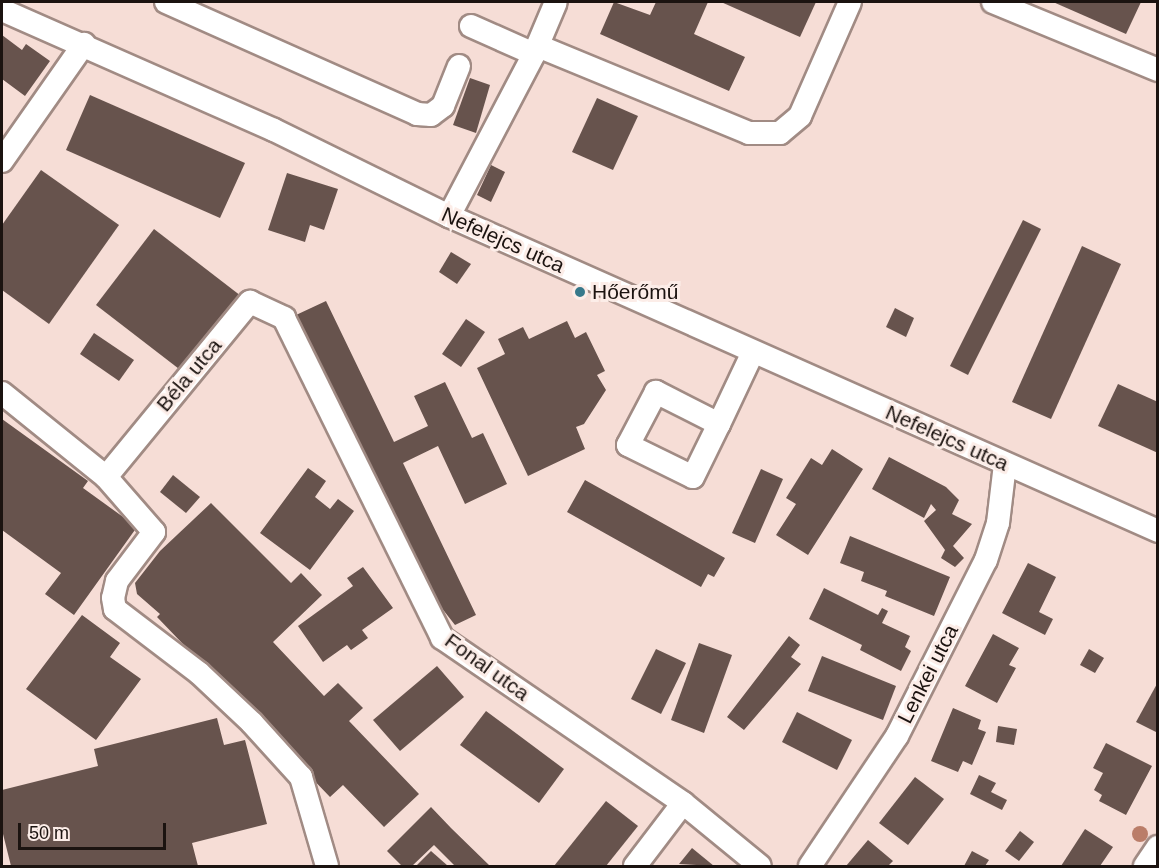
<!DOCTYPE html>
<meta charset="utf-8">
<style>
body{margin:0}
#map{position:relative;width:1159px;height:868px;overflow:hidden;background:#f6ddd6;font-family:Arial,sans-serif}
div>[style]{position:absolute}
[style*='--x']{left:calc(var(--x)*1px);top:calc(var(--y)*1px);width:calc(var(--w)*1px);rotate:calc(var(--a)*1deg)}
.building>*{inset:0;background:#67534d}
.roads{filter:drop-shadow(2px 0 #a18b84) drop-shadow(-2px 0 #a18b84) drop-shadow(0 2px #a18b84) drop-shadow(0 -2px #a18b84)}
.minor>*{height:22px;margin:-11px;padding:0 11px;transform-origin:11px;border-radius:11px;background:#fff}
.trees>*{width:16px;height:16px;margin:-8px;border-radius:50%;background:#ba7d69}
.dots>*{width:16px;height:16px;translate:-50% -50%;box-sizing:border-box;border:3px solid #fcede8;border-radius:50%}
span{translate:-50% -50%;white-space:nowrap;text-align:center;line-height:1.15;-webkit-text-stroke:6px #fcede8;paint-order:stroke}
.street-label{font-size:21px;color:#1b1310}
.poi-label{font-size:21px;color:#1b1310}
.left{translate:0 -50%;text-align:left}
.frame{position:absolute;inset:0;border:3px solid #1b1310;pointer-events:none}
.scale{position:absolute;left:18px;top:823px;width:148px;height:27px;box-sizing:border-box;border:3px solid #1b1310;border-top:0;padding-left:8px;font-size:18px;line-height:21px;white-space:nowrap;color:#1b1310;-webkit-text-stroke:4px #fcede8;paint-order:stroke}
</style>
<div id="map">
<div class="building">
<i style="clip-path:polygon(614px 2px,650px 15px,656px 2px,708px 2px,694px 34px,745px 57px,729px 91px,600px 34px)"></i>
<i style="clip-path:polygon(721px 2px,816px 2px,800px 37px)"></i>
<i style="clip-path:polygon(1053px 2px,1141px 2px,1126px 34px)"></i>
<i style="clip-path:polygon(2px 35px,22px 50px,26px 44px,50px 61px,25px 96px,2px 79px)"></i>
<i style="clip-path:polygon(470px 78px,490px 85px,476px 133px,453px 125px)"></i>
<i style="clip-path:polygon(90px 95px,245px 163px,220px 218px,66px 150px)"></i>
<i style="clip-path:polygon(597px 98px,638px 116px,613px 170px,572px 152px)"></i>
<i style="clip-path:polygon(491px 165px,505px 172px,491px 202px,477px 195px)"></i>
<i style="clip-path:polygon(41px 170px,119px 225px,49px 324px,2px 290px,2px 225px)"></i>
<i style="clip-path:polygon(287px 173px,338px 189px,324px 230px,310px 225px,305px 242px,268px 230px)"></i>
<i style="clip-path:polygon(1023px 220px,1041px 229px,968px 375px,950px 366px)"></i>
<i style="clip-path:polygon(154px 229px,241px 296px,183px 372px,96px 305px)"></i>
<i style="clip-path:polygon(1082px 246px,1121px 264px,1051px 419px,1012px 402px)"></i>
<i style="clip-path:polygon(451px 252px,471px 264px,457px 284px,439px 272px)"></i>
<i style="clip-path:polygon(326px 301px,394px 442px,428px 426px,414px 396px,445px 382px,472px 438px,483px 433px,507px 484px,465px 504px,438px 446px,403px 463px,476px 615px,455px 625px,426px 588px,296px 315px)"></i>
<i style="clip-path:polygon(895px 308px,914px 318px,906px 337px,886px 327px)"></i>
<i style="clip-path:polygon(466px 319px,485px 332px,461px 367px,442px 354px)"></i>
<i style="clip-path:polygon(567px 321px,575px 338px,586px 332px,605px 371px,597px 375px,606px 390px,584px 424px,576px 427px,585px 449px,528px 476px,477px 368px,505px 354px,498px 339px,523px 327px,529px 339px)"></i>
<i style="clip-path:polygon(94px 333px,134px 360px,119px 381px,80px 354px)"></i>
<i style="clip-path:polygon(1118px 384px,1158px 402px,1158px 453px,1098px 426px)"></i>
<i style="clip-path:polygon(2px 419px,88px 481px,83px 488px,137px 527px,74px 615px,45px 594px,61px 573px,2px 530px)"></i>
<i style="clip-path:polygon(832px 449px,863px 469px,808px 555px,776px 535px,796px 504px,786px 498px,811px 458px,822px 465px)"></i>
<i style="clip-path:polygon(889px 457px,946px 487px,959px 500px,952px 514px,972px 524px,953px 546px,964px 558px,955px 567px,941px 558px,945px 550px,924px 521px,936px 510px,931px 504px,924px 518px,872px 489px)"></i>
<i style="clip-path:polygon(308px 468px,326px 481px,315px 497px,330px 509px,338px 499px,354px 511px,310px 570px,260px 533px)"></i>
<i style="clip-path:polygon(761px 469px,783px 479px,755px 543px,732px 533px)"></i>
<i style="clip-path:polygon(173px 475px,200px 497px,186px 513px,160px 492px)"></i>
<i style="clip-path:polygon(585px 480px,725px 558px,714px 577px,708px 574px,701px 587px,567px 512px)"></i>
<i style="clip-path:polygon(211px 503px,291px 583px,301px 573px,322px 595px,273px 642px,324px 696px,338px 683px,363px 708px,349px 721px,419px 794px,384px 827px,343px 785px,330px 797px,157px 617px,160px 614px,137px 594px,135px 583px,160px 551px)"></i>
<i style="clip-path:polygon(850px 536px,950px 577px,934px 616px,885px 596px,887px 591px,861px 581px,864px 572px,840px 563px)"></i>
<i style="clip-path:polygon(1028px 563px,1056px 577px,1039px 612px,1053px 619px,1045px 635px,1002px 613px)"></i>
<i style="clip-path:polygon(363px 567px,393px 608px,362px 630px,368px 638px,351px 650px,347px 645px,323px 662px,298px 626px,353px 586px,347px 578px)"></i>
<i style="clip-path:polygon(824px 588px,878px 615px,882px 608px,888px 611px,882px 623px,910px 636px,905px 647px,911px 651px,901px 671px,860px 650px,862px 645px,809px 619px)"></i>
<i style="clip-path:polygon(82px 615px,120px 643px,110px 657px,141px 679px,96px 740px,26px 689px)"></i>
<i style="clip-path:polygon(993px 634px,1019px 648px,1009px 665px,1016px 668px,997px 703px,965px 686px)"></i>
<i style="clip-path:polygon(789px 636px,800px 645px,791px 657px,801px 664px,744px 730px,727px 717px)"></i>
<i style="clip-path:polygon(699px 643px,732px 655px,704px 733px,671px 720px)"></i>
<i style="clip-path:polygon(656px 649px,686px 663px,661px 714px,631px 699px)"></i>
<i style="clip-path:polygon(1089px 649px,1104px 658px,1095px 673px,1080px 665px)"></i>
<i style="clip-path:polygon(822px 656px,896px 686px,883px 720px,808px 691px)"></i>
<i style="clip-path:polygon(437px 666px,464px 697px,400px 751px,373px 720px)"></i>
<i style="clip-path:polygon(1158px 682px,1158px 733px,1136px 722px)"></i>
<i style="clip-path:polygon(953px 708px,981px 720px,978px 729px,986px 732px,972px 765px,963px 761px,958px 772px,931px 761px)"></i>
<i style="clip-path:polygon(486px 711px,564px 769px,539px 803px,460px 745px)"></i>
<i style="clip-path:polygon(797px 712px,852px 740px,837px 770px,782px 742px)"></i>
<i style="clip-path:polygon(217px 718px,224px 745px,245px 740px,267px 824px,192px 843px,198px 866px,11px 866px,2px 830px,2px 790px,98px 766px,94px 749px)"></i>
<i style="clip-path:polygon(998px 726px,1017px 729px,1014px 745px,996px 742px)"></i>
<i style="clip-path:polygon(1106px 743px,1152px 766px,1126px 815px,1099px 801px,1102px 795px,1094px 790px,1103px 773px,1093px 768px)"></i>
<i style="clip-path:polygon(979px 775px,996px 783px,991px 792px,1007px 800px,1002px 810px,970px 794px)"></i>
<i style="clip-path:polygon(915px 777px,944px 799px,908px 845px,879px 823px)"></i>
<i style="clip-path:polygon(606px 801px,638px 826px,606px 866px,554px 866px)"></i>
<i style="clip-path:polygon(431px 807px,451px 828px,490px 866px,455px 866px,434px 845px,412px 866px,402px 866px,387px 851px)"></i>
<i style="clip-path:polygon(1085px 829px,1113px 847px,1100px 866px,1061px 866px)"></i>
<i style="clip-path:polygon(1020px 831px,1034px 842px,1019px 861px,1005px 851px)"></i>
<i style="clip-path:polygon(868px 840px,893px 861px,888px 866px,846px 866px)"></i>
<i style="clip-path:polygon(692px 848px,714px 866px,679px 864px)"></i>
<i style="clip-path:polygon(431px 851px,448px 866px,416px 866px)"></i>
<i style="clip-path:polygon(972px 851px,989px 860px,985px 866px,964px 866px)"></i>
</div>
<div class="roads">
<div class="minor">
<i style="--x:166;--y:2;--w:275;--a:24"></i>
<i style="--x:417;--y:114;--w:14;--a:4"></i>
<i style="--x:431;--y:115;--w:15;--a:-37"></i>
<i style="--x:443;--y:106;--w:43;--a:-68.2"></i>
<i style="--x:993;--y:2;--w:178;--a:22.4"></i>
<i style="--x:2;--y:10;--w:297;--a:23.8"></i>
<i style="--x:274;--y:130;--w:195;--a:26.2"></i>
<i style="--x:449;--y:216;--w:776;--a:23.95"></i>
<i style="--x:471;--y:26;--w:69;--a:24"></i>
<i style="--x:538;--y:46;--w:228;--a:22.4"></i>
<i style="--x:749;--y:133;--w:31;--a:0"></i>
<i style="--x:780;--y:133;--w:26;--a:-40"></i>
<i style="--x:800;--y:116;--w:124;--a:-66.3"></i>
<i style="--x:2;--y:161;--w:143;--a:-55"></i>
<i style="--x:449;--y:216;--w:183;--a:-62.3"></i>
<i style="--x:534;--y:54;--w:56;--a:-67.1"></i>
<i style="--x:2;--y:393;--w:134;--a:38.9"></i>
<i style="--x:106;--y:477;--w:73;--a:48.9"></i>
<i style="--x:154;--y:532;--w:61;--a:127.1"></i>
<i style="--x:117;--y:581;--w:17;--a:103"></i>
<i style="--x:113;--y:598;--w:11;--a:80"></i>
<i style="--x:115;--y:609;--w:106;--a:37.3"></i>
<i style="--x:199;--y:673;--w:73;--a:43.3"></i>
<i style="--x:252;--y:723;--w:73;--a:47.8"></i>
<i style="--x:301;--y:777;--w:93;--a:73.7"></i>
<i style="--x:719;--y:424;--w:71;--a:-153.1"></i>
<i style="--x:656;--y:392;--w:60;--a:117.8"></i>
<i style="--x:628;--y:445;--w:72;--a:26.2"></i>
<i style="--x:693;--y:477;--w:59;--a:-63.9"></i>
<i style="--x:719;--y:424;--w:80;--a:-64.7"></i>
<i style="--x:106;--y:477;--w:227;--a:-50.6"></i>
<i style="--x:250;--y:302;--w:38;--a:25"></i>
<i style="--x:284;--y:318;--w:357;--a:63.7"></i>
<i style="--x:442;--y:638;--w:292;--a:34.4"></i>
<i style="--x:683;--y:803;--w:99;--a:39.3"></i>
<i style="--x:635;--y:866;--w:79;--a:-52.7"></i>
<i style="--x:810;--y:866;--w:156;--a:-56.2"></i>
<i style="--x:897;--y:736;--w:197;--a:-63.2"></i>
<i style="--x:986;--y:560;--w:39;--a:-72"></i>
<i style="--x:998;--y:523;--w:59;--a:-83.2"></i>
<i style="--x:1145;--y:866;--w:23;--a:-56"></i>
</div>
</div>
<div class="trees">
<i style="left:1140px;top:834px"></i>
</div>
<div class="dots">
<i style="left:580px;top:292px;background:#37798b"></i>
</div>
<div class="street-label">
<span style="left:503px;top:240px;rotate:24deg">Nefelejcs utca</span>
<span style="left:189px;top:375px;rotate:-50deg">Béla utca</span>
<span style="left:947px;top:438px;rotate:24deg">Nefelejcs utca</span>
<span style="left:487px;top:667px;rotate:36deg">Fonal utca</span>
<span style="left:928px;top:674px;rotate:-63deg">Lenkei utca</span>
</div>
<div class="poi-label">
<span class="left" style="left:592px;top:292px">Hőerőmű</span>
</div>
<div class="frame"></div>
<div class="scale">50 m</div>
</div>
